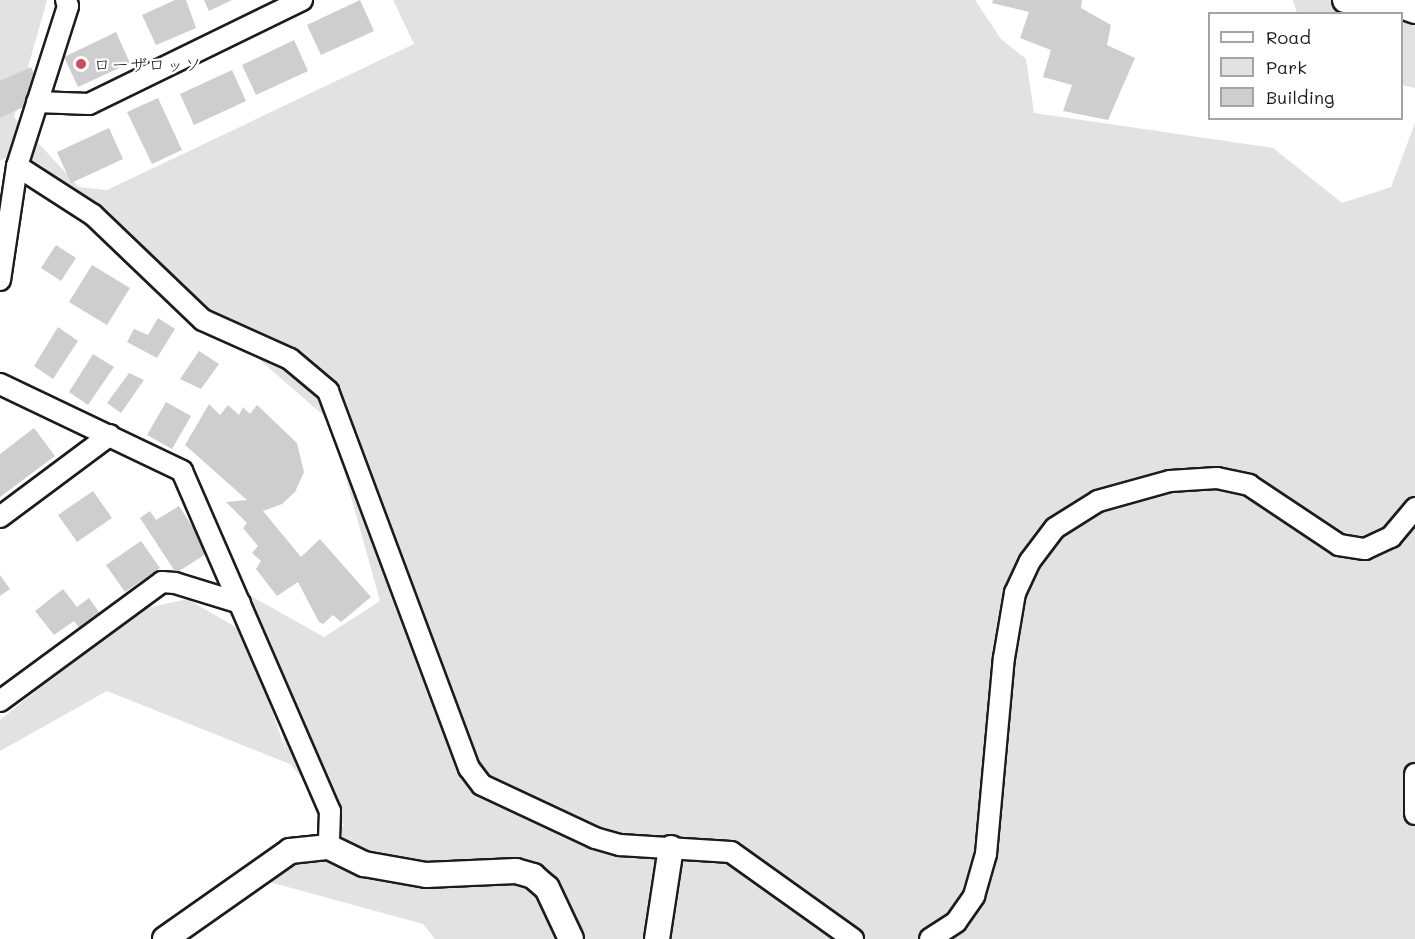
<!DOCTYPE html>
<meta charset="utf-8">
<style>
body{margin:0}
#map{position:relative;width:1415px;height:939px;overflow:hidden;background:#fff;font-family:Mali,"Klee One",sans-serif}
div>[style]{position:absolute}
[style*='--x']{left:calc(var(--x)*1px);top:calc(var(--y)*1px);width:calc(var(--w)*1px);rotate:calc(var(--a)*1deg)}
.green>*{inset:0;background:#e2e2e2}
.building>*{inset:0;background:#cecece}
.roads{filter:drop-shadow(2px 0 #1c1c1c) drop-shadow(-2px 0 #1c1c1c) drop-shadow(0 2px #1c1c1c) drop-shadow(0 -2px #1c1c1c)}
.minor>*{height:20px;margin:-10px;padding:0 10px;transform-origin:10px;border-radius:10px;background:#fff}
.tertiary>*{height:24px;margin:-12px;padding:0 12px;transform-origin:12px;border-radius:12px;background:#fff}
.dots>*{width:16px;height:16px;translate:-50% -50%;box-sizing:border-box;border:3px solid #fff;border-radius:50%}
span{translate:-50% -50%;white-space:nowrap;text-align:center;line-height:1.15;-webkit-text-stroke:4.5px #fff;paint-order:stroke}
.poi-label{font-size:18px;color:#1c1c1c}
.left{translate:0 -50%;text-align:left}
.legend{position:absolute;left:1208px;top:12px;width:195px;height:108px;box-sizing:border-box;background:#fff;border:2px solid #a4a4a4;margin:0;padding:8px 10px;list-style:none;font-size:18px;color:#1c1c1c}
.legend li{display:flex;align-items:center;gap:12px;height:30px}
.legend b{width:30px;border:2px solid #a4a4a4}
</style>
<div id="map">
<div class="green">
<i style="clip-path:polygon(0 0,47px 0,14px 117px,79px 187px,107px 190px,414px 44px,393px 0,975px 0,1001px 39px,1026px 59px,1034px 113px,1273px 148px,1342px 203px,1391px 187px,1415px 123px,1415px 939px,435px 939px,423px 924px,262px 880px,344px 825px,290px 764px,107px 691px,0 751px,0 720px,134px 611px,187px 599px,246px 633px,287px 755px,249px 595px,324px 637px,380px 601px,330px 421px,93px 215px,6px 158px,0 161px)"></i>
<i style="clip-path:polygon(1293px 0,1415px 0,1415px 88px,1402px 85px,1402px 14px,1297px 13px)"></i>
</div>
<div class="building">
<i style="clip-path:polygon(175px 0,186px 0,196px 28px,156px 45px,142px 15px)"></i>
<i style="clip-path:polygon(204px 0,232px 0,209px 11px)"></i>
<i style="clip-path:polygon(360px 0,374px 31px,321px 55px,307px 25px)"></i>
<i style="clip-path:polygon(993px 0,1082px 0,1081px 8px,1111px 25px,1107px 45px,1135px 58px,1108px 120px,1063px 111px,1072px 85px,1043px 77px,1051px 50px,1020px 38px,1029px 12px,992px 3px)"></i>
<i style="clip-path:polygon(116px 32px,130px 63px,78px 87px,64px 57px)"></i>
<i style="clip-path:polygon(294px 40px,308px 71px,256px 95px,242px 65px)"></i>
<i style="clip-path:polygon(31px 67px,45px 97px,0 118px,0 81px)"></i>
<i style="clip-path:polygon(232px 70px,246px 101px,194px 125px,180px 94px)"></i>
<i style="clip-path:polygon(158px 98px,182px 150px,152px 164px,127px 112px)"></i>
<i style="clip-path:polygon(109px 128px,123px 159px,71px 183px,57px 152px)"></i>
<i style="clip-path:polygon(56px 245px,76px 258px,61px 281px,41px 268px)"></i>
<i style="clip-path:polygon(92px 265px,130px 288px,107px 325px,69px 302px)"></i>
<i style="clip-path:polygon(158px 318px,175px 329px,157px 358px,127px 342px,134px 329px,148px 335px)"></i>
<i style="clip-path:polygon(58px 327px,78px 341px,53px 379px,34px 366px)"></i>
<i style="clip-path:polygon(199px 351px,219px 364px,201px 389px,180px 379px)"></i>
<i style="clip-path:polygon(93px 354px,114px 367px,88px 405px,69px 392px)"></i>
<i style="clip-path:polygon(129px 373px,144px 380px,121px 413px,107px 403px)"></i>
<i style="clip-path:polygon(166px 402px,191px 416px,172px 449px,147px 435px)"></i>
<i style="clip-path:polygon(209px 404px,220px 415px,228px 405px,239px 415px,243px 407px,250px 414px,257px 405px,297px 443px,304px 472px,295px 492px,282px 504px,263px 511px,301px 557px,320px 539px,371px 597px,341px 622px,333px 615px,323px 624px,319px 622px,298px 582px,277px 596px,256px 569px,261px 561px,252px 553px,258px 546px,243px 528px,247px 523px,226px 502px,247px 500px,185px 445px)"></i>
<i style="clip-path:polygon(34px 428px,55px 456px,0 497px,0 454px)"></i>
<i style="clip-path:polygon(93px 491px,112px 518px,77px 542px,58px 515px)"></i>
<i style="clip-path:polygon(179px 506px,209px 552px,176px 573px,140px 518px,150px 511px,156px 520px)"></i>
<i style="clip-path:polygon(141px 541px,160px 568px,125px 592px,106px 565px)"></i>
<i style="clip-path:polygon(0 575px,10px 589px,0 596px)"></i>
<i style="clip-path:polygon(63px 589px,77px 607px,89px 598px,101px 615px,81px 630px,74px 621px,54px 635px,35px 611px)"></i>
</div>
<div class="roads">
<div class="minor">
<i style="--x:37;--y:102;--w:52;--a:2.2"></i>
<i style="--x:89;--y:104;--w:237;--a:-26"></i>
<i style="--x:17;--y:166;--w:90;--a:32.8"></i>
<i style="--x:93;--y:215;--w:152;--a:43.7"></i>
<i style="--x:203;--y:320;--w:95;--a:24.1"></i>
<i style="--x:290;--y:359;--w:50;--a:40.1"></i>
<i style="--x:328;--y:391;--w:403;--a:69.5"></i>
<i style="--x:469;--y:768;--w:21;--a:53"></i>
<i style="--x:482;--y:785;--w:125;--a:25.1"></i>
<i style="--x:595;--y:838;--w:26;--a:16"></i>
<i style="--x:620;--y:845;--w:111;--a:3.6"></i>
<i style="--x:731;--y:852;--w:150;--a:35.5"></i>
<i style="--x:0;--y:280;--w:115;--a:-81.5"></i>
<i style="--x:17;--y:166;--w:168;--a:-72.3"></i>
<i style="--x:68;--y:6;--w:6;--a:-108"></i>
<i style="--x:0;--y:384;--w:202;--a:25.5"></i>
<i style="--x:182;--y:471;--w:371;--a:66.5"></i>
<i style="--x:330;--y:811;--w:36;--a:92"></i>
<i style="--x:0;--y:517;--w:137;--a:-36.7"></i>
<i style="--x:0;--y:701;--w:201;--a:-36.3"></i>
<i style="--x:162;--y:582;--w:13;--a:4"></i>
<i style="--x:175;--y:583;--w:68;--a:17.1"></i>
<i style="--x:1415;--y:774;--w:40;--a:90"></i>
<i style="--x:930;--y:939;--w:31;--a:-33"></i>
<i style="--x:956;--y:922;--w:32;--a:-55"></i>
<i style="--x:974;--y:896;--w:44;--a:-74.1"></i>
<i style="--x:986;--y:854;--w:197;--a:-84.8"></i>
<i style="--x:1004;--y:658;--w:66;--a:-80.4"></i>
<i style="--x:1015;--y:593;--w:35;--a:-65"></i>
<i style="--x:1030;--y:561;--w:41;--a:-52.9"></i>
<i style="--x:1055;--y:528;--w:51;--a:-32.1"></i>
<i style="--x:1098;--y:501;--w:75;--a:-15.5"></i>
<i style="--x:1170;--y:481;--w:47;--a:-3.7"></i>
<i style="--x:1217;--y:478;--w:33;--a:12"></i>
<i style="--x:1249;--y:485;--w:108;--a:33.7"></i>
<i style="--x:1339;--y:545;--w:26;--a:9"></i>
<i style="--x:1365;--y:549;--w:29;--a:-25"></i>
<i style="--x:1391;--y:537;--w:38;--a:-50"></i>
</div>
<div class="tertiary">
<i style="--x:1345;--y:0;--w:53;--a:5.4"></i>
<i style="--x:1398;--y:5;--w:18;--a:19"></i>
<i style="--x:165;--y:939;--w:153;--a:-35.1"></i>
<i style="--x:290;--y:851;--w:39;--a:-6"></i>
<i style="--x:329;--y:847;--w:39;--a:26"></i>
<i style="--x:364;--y:864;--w:63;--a:10.1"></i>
<i style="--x:426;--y:875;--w:90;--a:-2.5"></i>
<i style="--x:516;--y:871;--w:18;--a:16"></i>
<i style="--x:533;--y:876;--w:18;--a:41"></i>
<i style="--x:547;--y:888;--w:56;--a:64.8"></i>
<i style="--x:657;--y:939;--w:92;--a:-81.3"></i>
</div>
</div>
<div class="dots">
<i style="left:81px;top:64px;background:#d1495b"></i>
</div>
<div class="poi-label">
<span class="left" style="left:93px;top:64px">ローザロッソ</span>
</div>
<ul class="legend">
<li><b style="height:8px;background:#fff"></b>Road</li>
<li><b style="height:16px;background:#e2e2e2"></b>Park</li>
<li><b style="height:16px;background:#cecece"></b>Building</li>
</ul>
</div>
